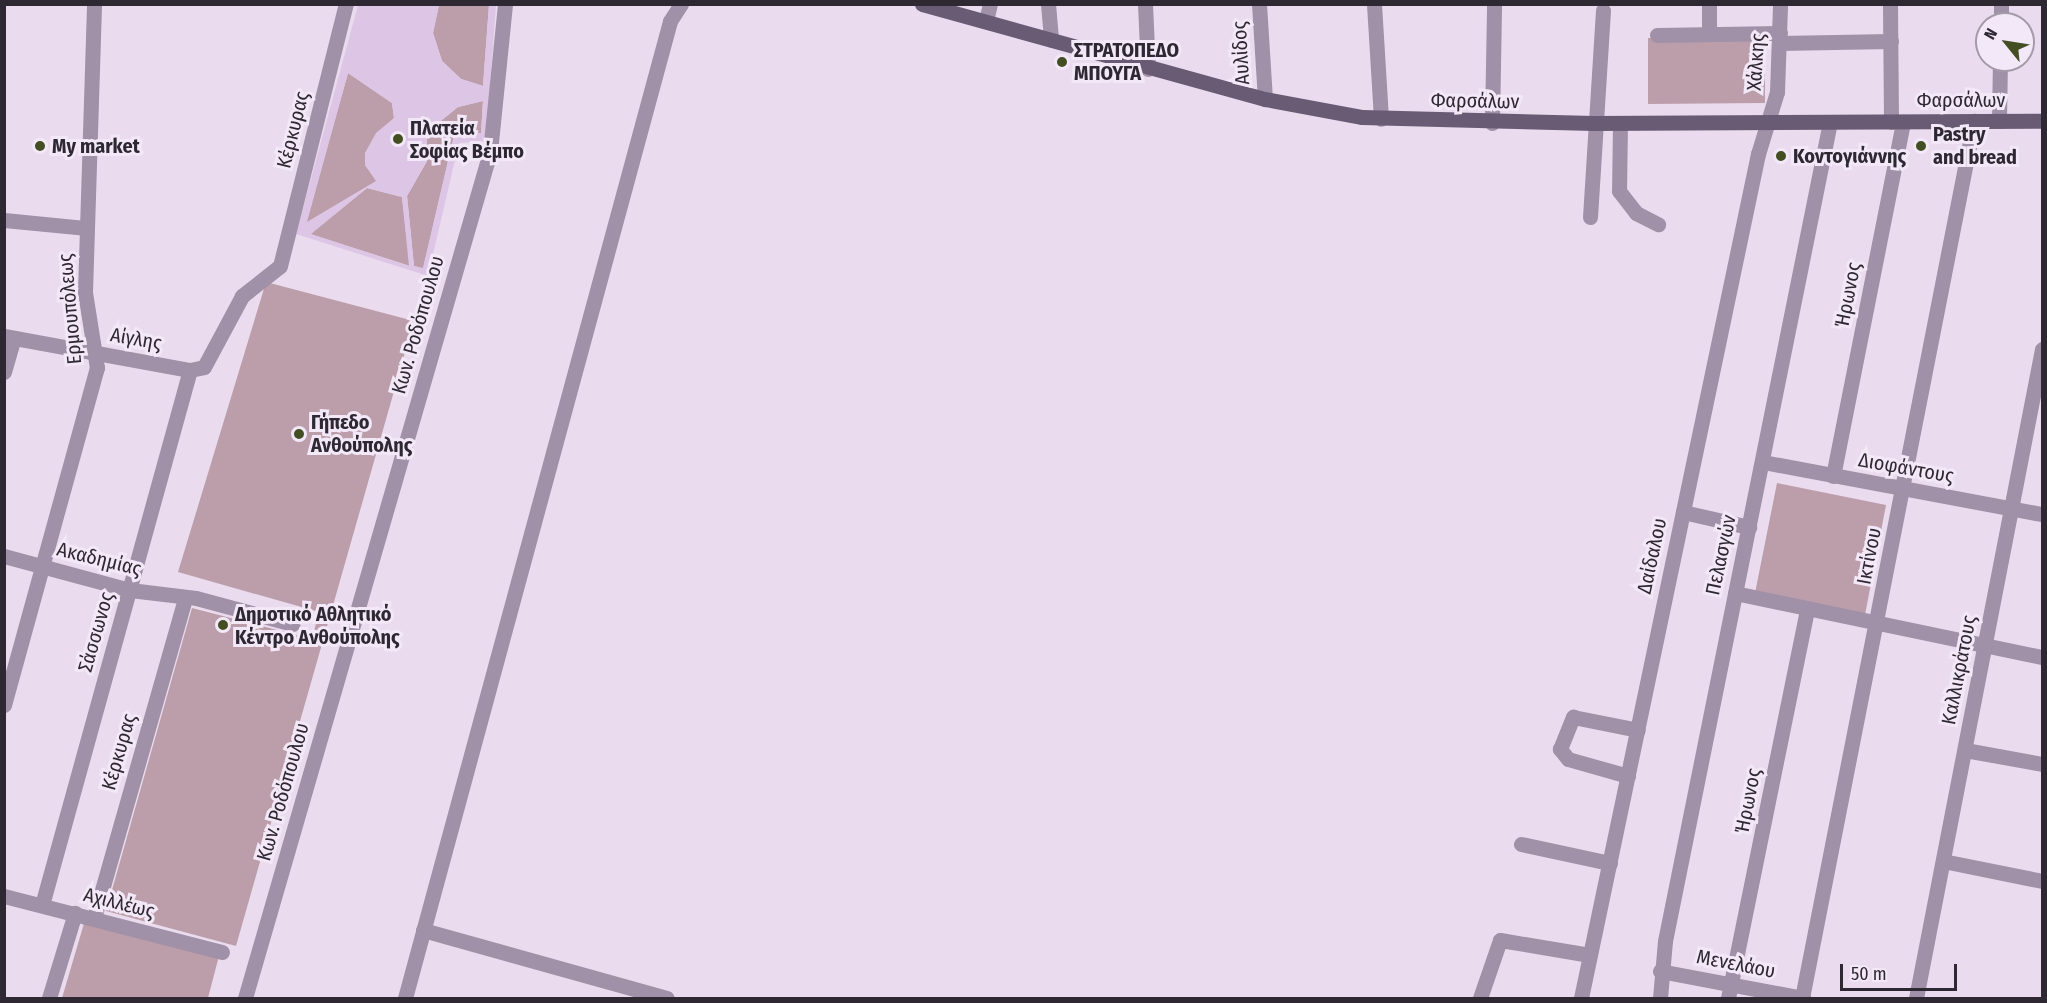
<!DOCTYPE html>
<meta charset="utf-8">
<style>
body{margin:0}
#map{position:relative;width:2047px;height:1003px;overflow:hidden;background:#eadcee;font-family:"Fira Sans Condensed",sans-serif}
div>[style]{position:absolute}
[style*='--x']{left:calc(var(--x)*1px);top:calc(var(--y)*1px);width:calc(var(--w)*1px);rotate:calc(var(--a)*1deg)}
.green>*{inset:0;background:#bc9eab}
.plaza>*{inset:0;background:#ddc5e5}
.minor>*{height:15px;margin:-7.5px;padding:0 7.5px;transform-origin:7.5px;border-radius:7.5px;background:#a090a8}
.major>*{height:15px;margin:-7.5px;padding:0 7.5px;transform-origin:7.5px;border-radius:7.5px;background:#695b73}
.dots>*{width:16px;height:16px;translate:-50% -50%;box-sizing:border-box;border:3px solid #f3e8f7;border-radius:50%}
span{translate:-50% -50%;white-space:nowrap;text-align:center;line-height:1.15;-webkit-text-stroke:6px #f3e8f7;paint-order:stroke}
.poi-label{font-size:20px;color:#2e2833;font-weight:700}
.left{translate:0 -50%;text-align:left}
.street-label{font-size:20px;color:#2e2833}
.frame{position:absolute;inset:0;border:6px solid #2e2833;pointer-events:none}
.north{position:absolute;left:1975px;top:12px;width:60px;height:60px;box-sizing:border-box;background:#f3e8f7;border:2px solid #a49ba9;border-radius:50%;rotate:300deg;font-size:16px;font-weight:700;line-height:24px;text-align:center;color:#2e2833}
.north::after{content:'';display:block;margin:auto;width:21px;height:27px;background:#434f23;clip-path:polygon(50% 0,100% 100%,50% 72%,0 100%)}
.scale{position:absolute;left:1840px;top:964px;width:117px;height:27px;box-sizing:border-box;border:3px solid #2e2833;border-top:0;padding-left:8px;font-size:18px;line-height:21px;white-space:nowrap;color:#2e2833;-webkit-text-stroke:4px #f3e8f7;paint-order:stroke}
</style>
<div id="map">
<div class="green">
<i style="clip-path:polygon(439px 5px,489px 5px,483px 86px,461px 79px,442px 61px,433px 33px)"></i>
<i style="clip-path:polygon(1648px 38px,1765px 38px,1765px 103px,1648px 104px)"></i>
<i style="clip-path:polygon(348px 73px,392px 103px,394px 118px,365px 153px,365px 165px,377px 181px,306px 223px)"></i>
<i style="clip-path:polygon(483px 101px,481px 133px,454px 136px,423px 269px,414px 266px,407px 196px,427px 161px,427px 132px,458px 107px)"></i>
<i style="clip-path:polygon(367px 188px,402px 197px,410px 266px,310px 234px)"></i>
<i style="clip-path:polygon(266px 282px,414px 321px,236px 946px,106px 911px,192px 608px,312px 639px,319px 612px,178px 572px)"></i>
<i style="clip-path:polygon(1777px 483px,1886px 505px,1865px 615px,1755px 593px)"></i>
<i style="clip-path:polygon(85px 920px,219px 956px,208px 998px,62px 998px)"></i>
</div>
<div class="plaza">
<i style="clip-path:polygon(evenodd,358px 5px,439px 5px,433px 33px,442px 61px,461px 79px,483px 86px,489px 5px,496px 5px,486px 141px,459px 143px,428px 276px,296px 234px,358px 5px,348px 73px,392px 103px,394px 118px,376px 133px,365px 153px,365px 165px,376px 181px,307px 222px,348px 73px,358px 5px,483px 101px,481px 133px,454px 135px,423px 268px,414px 266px,407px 196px,427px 161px,427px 132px,458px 107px,483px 101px,358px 5px,367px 188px,402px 197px,409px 266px,311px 234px,367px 188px)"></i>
</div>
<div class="minor">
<i style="--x:1048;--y:4;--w:36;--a:85"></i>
<i style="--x:1145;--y:4;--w:65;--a:87.4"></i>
<i style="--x:1259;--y:4;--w:95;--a:86.4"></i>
<i style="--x:1374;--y:4;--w:115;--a:86.5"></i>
<i style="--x:1709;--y:4;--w:30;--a:90"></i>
<i style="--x:1890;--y:4;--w:118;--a:89.5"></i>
<i style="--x:986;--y:21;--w:17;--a:-77"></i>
<i style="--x:2001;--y:24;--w:20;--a:-90"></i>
<i style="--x:1657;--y:35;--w:123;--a:-0.9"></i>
<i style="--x:1779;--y:43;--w:112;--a:-1"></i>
<i style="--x:1999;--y:121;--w:61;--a:-89.1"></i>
<i style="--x:1492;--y:123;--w:119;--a:-89"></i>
<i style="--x:1620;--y:123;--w:68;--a:90.8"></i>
<i style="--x:1619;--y:191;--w:28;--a:52"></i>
<i style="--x:1636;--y:213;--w:25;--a:27"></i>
<i style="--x:1590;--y:217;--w:207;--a:-86.4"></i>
<i style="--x:4;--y:220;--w:81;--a:5.6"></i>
<i style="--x:4;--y:336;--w:189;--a:10.4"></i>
<i style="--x:190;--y:370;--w:14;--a:-12"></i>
<i style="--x:204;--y:367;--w:81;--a:-61.8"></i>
<i style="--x:242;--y:296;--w:48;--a:-38.3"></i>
<i style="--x:280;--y:266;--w:270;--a:-75.9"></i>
<i style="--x:4;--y:372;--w:35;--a:-74"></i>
<i style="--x:1763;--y:462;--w:284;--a:10.6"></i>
<i style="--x:1833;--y:476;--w:361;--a:-78.8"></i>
<i style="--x:1683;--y:512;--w:68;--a:12.8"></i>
<i style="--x:4;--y:556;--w:131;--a:15.1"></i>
<i style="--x:130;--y:590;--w:66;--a:6.9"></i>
<i style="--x:196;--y:598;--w:100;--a:15"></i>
<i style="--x:1735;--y:593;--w:314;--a:11.8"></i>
<i style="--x:4;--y:705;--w:350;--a:-74.6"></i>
<i style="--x:97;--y:368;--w:77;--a:-99"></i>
<i style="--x:85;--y:292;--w:288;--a:-88.2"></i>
<i style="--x:1965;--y:750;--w:78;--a:10.3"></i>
<i style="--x:1628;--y:776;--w:62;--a:-164.2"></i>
<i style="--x:1568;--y:759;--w:13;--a:-129"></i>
<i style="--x:1560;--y:749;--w:35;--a:-68"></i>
<i style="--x:1573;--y:717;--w:66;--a:11.3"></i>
<i style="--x:1521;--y:844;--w:91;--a:12.1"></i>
<i style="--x:1943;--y:861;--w:101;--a:11.4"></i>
<i style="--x:4;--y:896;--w:225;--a:14.4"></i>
<i style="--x:42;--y:905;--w:555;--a:-74.54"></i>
<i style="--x:94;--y:918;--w:333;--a:-74.1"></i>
<i style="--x:423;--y:930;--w:253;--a:15.6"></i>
<i style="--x:1660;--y:971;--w:146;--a:10.7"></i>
<i style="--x:49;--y:998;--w:89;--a:-73"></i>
<i style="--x:245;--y:998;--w:881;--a:-73.85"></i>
<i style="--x:490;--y:152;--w:149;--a:-84.2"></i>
<i style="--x:405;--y:998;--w:1012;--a:-74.82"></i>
<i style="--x:670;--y:21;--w:20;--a:-57"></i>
<i style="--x:1480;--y:998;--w:61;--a:-71"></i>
<i style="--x:1500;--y:940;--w:91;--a:9.5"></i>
<i style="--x:1581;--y:998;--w:862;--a:-78.16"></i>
<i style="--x:1758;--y:154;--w:65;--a:-73"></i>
<i style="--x:1777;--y:92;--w:88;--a:-88"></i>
<i style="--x:1660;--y:998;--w:57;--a:-85"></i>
<i style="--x:1665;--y:941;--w:835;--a:-78.61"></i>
<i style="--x:1728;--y:998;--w:395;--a:-78.5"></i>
<i style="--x:1802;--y:998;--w:894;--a:-78.9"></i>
<i style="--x:1916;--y:998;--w:661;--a:-79.01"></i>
</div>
<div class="major">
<i style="--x:922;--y:4;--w:356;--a:15.5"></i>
<i style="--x:1265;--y:99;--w:99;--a:10.5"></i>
<i style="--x:1362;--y:117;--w:232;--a:1.5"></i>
<i style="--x:1594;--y:123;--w:448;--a:-0.3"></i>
</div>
<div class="dots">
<i style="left:1062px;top:62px;background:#434f23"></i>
<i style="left:398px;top:139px;background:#434f23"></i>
<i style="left:40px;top:146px;background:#434f23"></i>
<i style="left:1921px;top:146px;background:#434f23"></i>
<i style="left:1781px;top:156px;background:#434f23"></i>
<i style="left:299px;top:434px;background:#434f23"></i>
<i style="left:223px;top:625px;background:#434f23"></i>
</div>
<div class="poi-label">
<span class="left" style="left:1074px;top:62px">ΣΤΡΑΤΟΠΕΔΟ<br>ΜΠΟΥΓΑ</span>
<span class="left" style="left:410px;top:140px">Πλατεία<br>Σοφίας Βέμπο</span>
<span class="left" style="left:1933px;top:146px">Pastry<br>and bread</span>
<span class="left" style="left:52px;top:146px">My market</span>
<span class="left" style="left:1793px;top:156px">Κοντογιάννης</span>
<span class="left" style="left:311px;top:434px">Γήπεδο<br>Ανθούπολης</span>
<span class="left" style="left:235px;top:626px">Δημοτικό Αθλητικό<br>Κέντρο Ανθούπολης</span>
</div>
<div class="street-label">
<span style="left:1241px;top:53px;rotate:-93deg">Αυλίδος</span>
<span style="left:1756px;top:62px;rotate:-86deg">Χάλκης</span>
<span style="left:1961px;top:100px">Φαρσάλων</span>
<span style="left:1475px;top:101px;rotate:1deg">Φαρσάλων</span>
<span style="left:293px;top:130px;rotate:-76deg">Κέρκυρας</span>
<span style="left:1848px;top:295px;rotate:-79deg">Ήρωνος</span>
<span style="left:70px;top:309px;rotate:-95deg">Ερμουπόλεως</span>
<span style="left:418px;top:325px;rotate:-74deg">Κων. Ροδόπουλου</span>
<span style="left:136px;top:339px;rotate:10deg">Αίγλης</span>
<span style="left:1906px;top:468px;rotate:10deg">Διοφάντους</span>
<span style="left:1721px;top:555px;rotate:-78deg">Πελασγών</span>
<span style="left:1652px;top:556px;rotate:-78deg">Δαίδαλου</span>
<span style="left:1869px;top:556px;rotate:-79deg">Ικτίνου</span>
<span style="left:99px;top:559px;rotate:14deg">Ακαδημίας</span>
<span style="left:96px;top:632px;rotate:-74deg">Σάσσωνος</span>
<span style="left:1959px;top:670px;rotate:-79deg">Καλλικράτους</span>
<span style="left:119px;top:752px;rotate:-74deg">Κέρκυρας</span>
<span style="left:283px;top:792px;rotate:-74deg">Κων. Ροδόπουλου</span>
<span style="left:1748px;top:801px;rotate:-79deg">Ήρωνος</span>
<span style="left:119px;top:903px;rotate:14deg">Αχιλλέως</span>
<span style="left:1736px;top:964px;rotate:11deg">Μενελάου</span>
</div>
<div class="frame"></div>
<div class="north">N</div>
<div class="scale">50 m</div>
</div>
